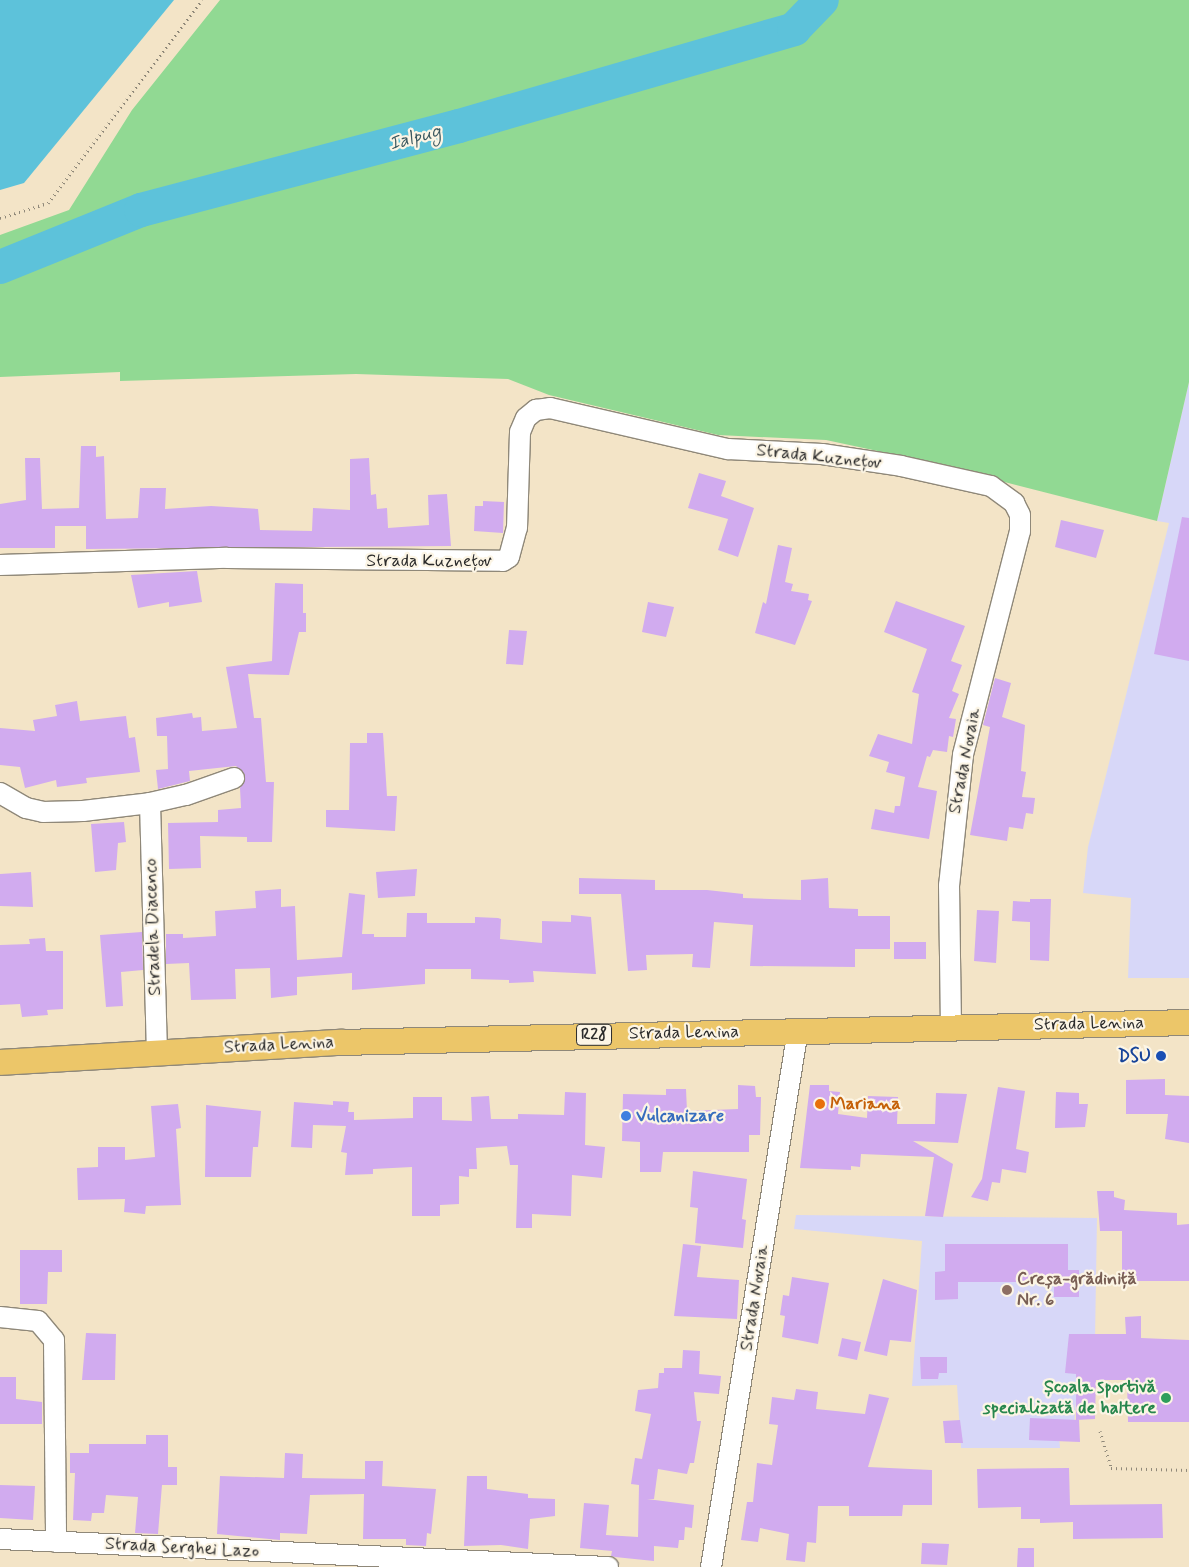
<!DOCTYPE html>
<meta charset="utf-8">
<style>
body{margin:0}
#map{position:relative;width:1189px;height:1567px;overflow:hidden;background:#f3e4c7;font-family:Mynerve,sans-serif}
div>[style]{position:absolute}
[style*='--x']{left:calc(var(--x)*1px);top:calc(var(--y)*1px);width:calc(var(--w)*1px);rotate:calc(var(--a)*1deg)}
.built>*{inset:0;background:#d7d7f8}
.green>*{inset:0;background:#91d993}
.water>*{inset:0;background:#5dc2da}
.river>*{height:34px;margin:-17px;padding:0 17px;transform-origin:17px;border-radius:17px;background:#5dc2da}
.building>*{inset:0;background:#d1abef}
.path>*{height:3px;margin-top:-1.5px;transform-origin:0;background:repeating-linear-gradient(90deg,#8f8879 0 1px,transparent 0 5px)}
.roads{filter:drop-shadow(1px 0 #8f8879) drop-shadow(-1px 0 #8f8879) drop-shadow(0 1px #8f8879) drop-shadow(0 -1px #8f8879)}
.minor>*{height:20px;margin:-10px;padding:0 10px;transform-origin:10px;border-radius:10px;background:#fff}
.major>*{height:25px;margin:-12.5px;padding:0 12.5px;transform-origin:12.5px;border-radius:12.5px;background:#ecc669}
.dots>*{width:14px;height:14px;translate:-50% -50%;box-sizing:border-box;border:2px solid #fcf5e5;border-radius:50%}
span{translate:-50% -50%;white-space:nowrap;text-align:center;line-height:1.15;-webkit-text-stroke:4.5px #fcf5e5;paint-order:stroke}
.shield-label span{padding:1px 4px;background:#fcf5e5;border:1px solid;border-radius:4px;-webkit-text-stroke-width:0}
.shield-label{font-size:16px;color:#2b2b2b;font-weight:700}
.street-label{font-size:18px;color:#2b2b2b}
.transit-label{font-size:18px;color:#164399;font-weight:700}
.right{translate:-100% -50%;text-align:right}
.food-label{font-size:18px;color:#c56008;font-weight:700}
.left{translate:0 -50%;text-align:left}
.shop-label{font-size:18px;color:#366cbe;font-weight:700}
.education-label{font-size:18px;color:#785e54;font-weight:700}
.leisure-label{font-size:18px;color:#27864d;font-weight:700}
.water-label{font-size:19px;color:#3a5860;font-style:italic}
</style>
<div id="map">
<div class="built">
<i style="clip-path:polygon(1189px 382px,1189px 978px,1128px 978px,1131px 898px,1083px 893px,1088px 847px,1169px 523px,1157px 521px)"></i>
<i style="clip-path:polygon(796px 1215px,1097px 1218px,1095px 1340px,1081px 1340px,1074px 1425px,1058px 1425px,1060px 1448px,961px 1448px,957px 1385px,912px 1386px,922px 1241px,794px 1229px)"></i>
</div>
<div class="green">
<i style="clip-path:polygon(220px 0,1189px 0,1189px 382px,1157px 521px,915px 459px,826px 440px,718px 435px,549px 395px,508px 379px,356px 374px,120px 381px,120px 372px,0 377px,0 235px,69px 210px,132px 110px)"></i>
</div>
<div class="water">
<i style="clip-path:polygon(0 0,174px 0,24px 183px,0 190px)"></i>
</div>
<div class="river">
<i style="--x:0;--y:267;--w:152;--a:-22"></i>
<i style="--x:141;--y:210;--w:329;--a:-14.8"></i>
<i style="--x:459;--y:126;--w:349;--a:-16.1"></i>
<i style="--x:794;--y:29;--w:40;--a:-46"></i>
</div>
<div class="building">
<i style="clip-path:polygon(81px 446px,96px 446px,96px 457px,104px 456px,106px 519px,138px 518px,140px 488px,166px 488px,165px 509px,211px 506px,258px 509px,260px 530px,312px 531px,313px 508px,350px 510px,350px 459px,369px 458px,371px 495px,376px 494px,377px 509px,387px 508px,388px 528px,429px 525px,428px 495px,447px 494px,451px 546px,86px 549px,86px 526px,55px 526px,55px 548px,0 548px,0 504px,26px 500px,25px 458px,40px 458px,42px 509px,79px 508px)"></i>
<i style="clip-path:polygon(699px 473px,726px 481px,721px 496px,754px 508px,738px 557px,718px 550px,728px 519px,688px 508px)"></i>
<i style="clip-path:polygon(483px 501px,504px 502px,503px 533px,474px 531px,475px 506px,483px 506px)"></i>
<i style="clip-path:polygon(1182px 517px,1189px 518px,1189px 661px,1154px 654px)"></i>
<i style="clip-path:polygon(1061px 520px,1104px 530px,1096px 558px,1055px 547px)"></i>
<i style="clip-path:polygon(778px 545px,792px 548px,785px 582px,793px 584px,791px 591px,809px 594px,808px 600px,812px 601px,795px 645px,755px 633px,763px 602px,766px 604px)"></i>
<i style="clip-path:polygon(197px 571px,202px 602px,169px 607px,169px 602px,138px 608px,131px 575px)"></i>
<i style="clip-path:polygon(275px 583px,303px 584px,303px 613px,306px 613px,306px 632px,299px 632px,289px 675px,248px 674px,254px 718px,261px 718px,266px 782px,274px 782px,272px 842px,247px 842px,247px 837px,200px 836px,201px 868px,169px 869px,168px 823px,218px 822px,218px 810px,241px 808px,240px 788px,245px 775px,236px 766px,189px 771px,190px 781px,158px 789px,156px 770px,168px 769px,167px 736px,157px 736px,156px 718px,192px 713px,193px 718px,201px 717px,202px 731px,237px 728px,226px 667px,272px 661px)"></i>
<i style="clip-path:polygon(896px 601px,965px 626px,951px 661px,962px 665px,952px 691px,959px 694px,949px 718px,956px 719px,953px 737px,949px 736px,947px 752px,933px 750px,930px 757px,927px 756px,918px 787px,937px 791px,929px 839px,871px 829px,875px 809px,894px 813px,895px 806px,900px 806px,905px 777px,886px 772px,889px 762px,869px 756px,878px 734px,912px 744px,919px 694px,912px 692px,927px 649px,884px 632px)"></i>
<i style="clip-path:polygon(648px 602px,674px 607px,666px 637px,642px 632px)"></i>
<i style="clip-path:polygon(509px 630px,527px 631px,523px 665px,506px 664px)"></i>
<i style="clip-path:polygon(995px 678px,1011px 683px,1002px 717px,1025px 725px,1021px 771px,1026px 772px,1022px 797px,1035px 798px,1033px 814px,1026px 813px,1023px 829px,1009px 827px,1007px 841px,970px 835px,990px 727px,983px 725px)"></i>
<i style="clip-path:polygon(77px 701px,80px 721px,126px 716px,129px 738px,135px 737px,140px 772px,86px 778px,87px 783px,57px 787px,56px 780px,25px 788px,20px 767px,0 765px,0 728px,35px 731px,33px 720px,57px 716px,55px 705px)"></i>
<i style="clip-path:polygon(367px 733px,383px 733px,387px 796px,397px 796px,395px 831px,326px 827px,326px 810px,349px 810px,350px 743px,367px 743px)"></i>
<i style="clip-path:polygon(124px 822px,126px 842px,118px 843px,116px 870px,95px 872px,91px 824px)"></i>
<i style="clip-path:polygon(417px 869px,415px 896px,378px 898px,376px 872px)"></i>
<i style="clip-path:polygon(31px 872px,33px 907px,0 906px,0 874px)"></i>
<i style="clip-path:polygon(579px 878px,655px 880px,655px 890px,707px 890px,743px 894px,743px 898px,801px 900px,801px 880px,828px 878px,829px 908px,858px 909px,858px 916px,890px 916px,890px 949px,855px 949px,855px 967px,750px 966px,753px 925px,714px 922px,710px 968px,692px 967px,693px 954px,646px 955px,647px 970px,628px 971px,621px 894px,579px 894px)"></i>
<i style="clip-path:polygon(281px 889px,281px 907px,295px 906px,297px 960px,342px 957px,349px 893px,365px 895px,362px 934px,374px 934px,374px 937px,406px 937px,407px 913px,427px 913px,427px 923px,475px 923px,475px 917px,498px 918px,501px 919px,500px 939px,542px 943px,542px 921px,571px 922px,571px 915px,591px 917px,596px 974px,533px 971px,534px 982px,509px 983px,509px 980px,471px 979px,471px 969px,425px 969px,425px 984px,352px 990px,352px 973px,297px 977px,297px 995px,271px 998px,270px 968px,235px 969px,236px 999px,191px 1000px,189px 963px,166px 964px,166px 934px,183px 934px,183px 938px,216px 936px,215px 911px,256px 908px,255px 891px)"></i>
<i style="clip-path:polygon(1030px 899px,1051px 899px,1049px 961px,1030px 960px,1030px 922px,1012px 921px,1013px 901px,1030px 902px)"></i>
<i style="clip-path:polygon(977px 910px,999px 911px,996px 963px,974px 961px)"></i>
<i style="clip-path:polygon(142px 932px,143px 970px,121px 972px,123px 1006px,106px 1007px,100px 935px)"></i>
<i style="clip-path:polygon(45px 938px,46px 951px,63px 951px,63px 1009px,47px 1010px,48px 1015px,22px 1017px,20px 1004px,0 1005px,0 945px,30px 944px,29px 939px)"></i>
<i style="clip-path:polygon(894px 942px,926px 942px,926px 959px,894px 959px)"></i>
<i style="clip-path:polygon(1165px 1079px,1165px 1095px,1189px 1096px,1189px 1143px,1165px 1139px,1168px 1114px,1126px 1114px,1126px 1080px)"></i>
<i style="clip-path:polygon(738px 1085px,755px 1086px,756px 1097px,761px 1097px,760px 1135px,749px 1135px,749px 1152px,663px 1152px,661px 1172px,640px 1172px,640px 1142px,622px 1141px,623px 1094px,666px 1095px,666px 1089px,686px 1089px,687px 1111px,738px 1109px)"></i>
<i style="clip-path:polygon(810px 1085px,829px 1085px,829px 1091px,840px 1092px,838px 1114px,867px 1118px,868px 1096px,898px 1097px,897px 1124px,935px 1124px,936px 1093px,967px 1094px,958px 1143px,913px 1141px,953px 1164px,943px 1217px,925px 1216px,934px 1157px,861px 1154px,860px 1167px,851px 1166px,851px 1170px,800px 1168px)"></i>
<i style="clip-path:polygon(998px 1087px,1025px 1091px,1016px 1149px,1029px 1152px,1026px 1173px,1002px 1169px,1000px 1183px,992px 1182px,988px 1201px,971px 1197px,982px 1179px)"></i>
<i style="clip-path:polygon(565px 1092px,586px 1093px,585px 1145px,605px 1147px,602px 1178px,572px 1175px,571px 1216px,532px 1214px,532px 1228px,516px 1228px,518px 1165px,510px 1165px,507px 1146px,476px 1148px,477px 1169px,469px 1169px,469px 1177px,459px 1176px,459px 1204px,440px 1205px,440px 1216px,412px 1216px,412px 1167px,373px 1169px,373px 1174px,345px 1175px,347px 1153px,341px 1152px,346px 1126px,313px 1125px,312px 1148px,291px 1147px,294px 1102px,333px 1105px,333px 1101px,349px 1102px,348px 1112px,354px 1112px,354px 1120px,413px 1118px,413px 1097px,442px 1097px,442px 1120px,472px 1121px,471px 1097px,489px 1096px,491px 1119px,518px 1119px,518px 1114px,564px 1115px)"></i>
<i style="clip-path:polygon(1056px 1092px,1079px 1093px,1079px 1104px,1088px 1104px,1085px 1127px,1055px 1128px)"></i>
<i style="clip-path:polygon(178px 1104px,181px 1128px,176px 1129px,181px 1205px,146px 1206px,145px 1214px,124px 1212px,125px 1199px,78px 1200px,77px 1168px,98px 1167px,98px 1147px,125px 1147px,125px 1160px,155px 1157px,151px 1106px)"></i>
<i style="clip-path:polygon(206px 1105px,261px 1111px,258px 1147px,253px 1147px,251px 1177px,205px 1177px)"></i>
<i style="clip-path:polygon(693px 1171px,747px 1179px,742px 1219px,746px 1220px,743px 1248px,695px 1243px,698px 1208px,690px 1207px)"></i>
<i style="clip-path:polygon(1097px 1191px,1114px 1191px,1114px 1197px,1125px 1200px,1124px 1210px,1177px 1213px,1177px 1225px,1189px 1224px,1189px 1281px,1122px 1281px,1122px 1231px,1100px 1231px)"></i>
<i style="clip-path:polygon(683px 1244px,701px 1246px,697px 1277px,739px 1280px,737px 1319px,674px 1316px)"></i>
<i style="clip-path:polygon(945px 1244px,1068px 1244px,1068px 1270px,1079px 1270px,1079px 1297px,1054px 1297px,1054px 1282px,958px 1282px,958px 1299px,935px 1300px,935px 1272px,945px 1271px)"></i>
<i style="clip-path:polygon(20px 1250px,62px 1250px,62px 1272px,48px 1272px,47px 1304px,20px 1304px)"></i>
<i style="clip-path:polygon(792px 1277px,829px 1283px,818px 1344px,782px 1337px,785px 1316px,780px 1315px,783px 1295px,789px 1296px)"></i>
<i style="clip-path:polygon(883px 1279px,917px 1290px,911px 1342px,890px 1340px,887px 1356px,864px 1351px)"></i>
<i style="clip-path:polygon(1141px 1316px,1141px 1338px,1189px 1340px,1189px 1422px,1128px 1422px,1127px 1380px,1096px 1380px,1095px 1419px,1076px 1420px,1076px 1374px,1065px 1373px,1069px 1334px,1126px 1334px,1125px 1317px)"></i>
<i style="clip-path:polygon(86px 1333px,116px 1334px,115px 1380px,82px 1380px)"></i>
<i style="clip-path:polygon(842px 1338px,861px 1342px,857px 1360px,838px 1356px)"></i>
<i style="clip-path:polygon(683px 1350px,700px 1351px,699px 1374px,721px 1376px,719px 1394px,694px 1392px,697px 1421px,701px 1421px,694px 1463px,690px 1463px,687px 1474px,658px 1469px,654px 1499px,647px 1499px,694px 1505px,692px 1528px,685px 1527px,684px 1540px,679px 1540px,678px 1548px,654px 1546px,654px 1561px,615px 1557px,611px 1556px,612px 1551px,580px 1548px,584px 1503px,609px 1505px,606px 1535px,638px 1537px,639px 1485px,631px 1484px,635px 1458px,642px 1459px,651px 1414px,635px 1411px,638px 1390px,658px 1388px,659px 1373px,664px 1373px,664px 1368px,682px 1368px)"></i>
<i style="clip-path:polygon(920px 1357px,947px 1357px,947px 1373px,939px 1373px,938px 1379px,921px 1379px)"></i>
<i style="clip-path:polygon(0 1377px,16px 1377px,16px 1399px,42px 1402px,42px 1424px,0 1424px)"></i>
<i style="clip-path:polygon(796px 1389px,818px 1392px,816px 1409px,865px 1414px,869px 1394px,889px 1398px,868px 1467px,932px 1470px,932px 1505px,903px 1505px,902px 1516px,849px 1516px,849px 1506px,818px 1506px,816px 1543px,807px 1542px,805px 1562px,786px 1560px,789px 1534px,760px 1528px,758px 1542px,741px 1540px,747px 1502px,753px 1502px,757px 1463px,772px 1465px,778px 1425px,769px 1424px,772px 1397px,794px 1400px)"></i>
<i style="clip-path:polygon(1030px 1418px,1079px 1420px,1080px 1442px,1029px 1440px)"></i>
<i style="clip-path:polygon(960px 1420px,963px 1443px,945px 1443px,943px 1421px)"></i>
<i style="clip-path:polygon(146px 1435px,168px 1435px,168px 1467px,177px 1467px,177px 1485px,162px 1485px,158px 1534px,135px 1533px,138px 1497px,106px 1495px,104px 1513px,92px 1513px,91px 1521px,73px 1520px,75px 1473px,70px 1473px,70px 1453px,89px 1453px,89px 1444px,146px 1444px)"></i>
<i style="clip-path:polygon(285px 1453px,303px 1454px,302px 1478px,365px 1479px,365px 1461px,383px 1461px,382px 1486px,436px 1489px,431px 1534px,427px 1533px,426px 1546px,406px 1545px,406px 1539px,363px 1539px,364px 1494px,310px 1495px,307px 1534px,280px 1533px,280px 1540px,217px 1534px,220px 1476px,284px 1478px)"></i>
<i style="clip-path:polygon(1069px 1468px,1070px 1505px,1162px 1504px,1163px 1538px,1073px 1539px,1073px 1522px,1040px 1523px,1040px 1519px,1021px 1519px,1021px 1507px,978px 1508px,977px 1469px)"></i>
<i style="clip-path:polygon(467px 1476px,487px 1476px,487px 1489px,528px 1494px,528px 1498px,555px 1499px,555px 1516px,530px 1519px,528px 1549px,501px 1545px,464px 1546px)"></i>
<i style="clip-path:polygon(0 1485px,35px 1486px,33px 1520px,0 1518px)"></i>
<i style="clip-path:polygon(922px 1543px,949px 1544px,947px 1565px,921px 1564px)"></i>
<i style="clip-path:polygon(1018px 1548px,1034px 1548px,1034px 1567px,1017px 1567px)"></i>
</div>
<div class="path">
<i style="--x:0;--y:218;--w:50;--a:-17.4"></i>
<i style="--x:48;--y:203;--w:255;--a:-52.8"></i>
<i style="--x:1100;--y:1431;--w:39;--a:73"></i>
<i style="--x:1111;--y:1468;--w:78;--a:1.5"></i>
</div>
<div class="roads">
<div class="minor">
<i style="--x:0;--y:565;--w:227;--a:-1.8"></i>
<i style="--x:227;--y:558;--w:276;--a:0.6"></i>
<i style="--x:503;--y:561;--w:7;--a:-34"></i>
<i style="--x:509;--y:557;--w:30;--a:-75"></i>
<i style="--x:517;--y:528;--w:96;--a:-88.2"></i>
<i style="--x:520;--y:432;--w:15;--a:-67"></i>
<i style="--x:526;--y:418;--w:13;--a:-39"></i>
<i style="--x:536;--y:410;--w:14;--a:-8"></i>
<i style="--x:550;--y:408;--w:183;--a:13"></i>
<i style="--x:728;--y:449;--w:94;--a:3"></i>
<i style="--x:822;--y:454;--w:80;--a:8.6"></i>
<i style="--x:901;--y:466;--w:92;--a:12.5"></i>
<i style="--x:991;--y:486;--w:29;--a:36"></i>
<i style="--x:1014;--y:503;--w:13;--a:63"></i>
<i style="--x:1020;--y:515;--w:16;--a:90"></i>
<i style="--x:1020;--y:531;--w:231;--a:104.3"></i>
<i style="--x:963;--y:755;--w:131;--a:96.1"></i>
<i style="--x:949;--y:885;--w:141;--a:89.2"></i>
<i style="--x:0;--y:793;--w:30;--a:30"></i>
<i style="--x:26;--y:808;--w:17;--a:13"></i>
<i style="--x:43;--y:812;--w:40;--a:-1.4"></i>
<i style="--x:83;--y:811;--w:67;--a:-6.8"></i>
<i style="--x:150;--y:803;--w:37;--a:-13"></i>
<i style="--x:186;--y:795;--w:51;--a:-19.5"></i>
<i style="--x:150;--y:803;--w:248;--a:88.4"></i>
<i style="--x:0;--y:1317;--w:38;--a:6"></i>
<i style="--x:38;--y:1321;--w:25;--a:50"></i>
<i style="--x:54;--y:1340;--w:202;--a:89.4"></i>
<i style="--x:0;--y:1539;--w:609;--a:2.64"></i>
<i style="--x:711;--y:1567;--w:544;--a:-80.8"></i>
</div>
<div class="major">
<i style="--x:0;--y:1062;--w:341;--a:-3.4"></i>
<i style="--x:340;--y:1042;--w:849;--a:-1.35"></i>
</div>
</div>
<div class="dots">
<i style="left:1161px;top:1056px;background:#1a4fb4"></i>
<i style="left:820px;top:1104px;background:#e8710a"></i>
<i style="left:626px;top:1116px;background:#3f7fe0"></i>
<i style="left:1007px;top:1290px;background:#8d6e63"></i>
<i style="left:1166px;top:1398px;background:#2e9e5b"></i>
</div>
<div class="shield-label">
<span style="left:594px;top:1035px">R28</span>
</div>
<div class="street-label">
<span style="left:819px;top:457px;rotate:6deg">Strada Kuznețov</span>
<span style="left:429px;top:561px">Strada Kuznețov</span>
<span style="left:965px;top:761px;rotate:-79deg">Strada Novaia</span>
<span style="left:153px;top:927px;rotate:-92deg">Stradela Diacenco</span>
<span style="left:1089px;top:1024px;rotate:-1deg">Strada Lenina</span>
<span style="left:684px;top:1033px;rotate:-1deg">Strada Lenina</span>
<span style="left:279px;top:1045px;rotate:-3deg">Strada Lenina</span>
<span style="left:755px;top:1298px;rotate:-81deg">Strada Novaia</span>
<span style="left:182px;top:1548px;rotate:3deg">Strada Serghei Lazo</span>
</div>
<div class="transit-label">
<span class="right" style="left:1151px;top:1056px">DSU</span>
</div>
<div class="food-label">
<span class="left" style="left:830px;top:1104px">Mariana</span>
</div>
<div class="shop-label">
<span class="left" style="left:636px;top:1116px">Vulcanizare</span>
</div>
<div class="education-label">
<span class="left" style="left:1017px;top:1290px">Creșa-grădiniță<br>Nr. 6</span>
</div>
<div class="leisure-label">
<span class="right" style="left:1156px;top:1398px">Școala sportivă<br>specializată de haltere</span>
</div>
<div class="water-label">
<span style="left:415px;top:138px;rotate:-15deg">Ialpug</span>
</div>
</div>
